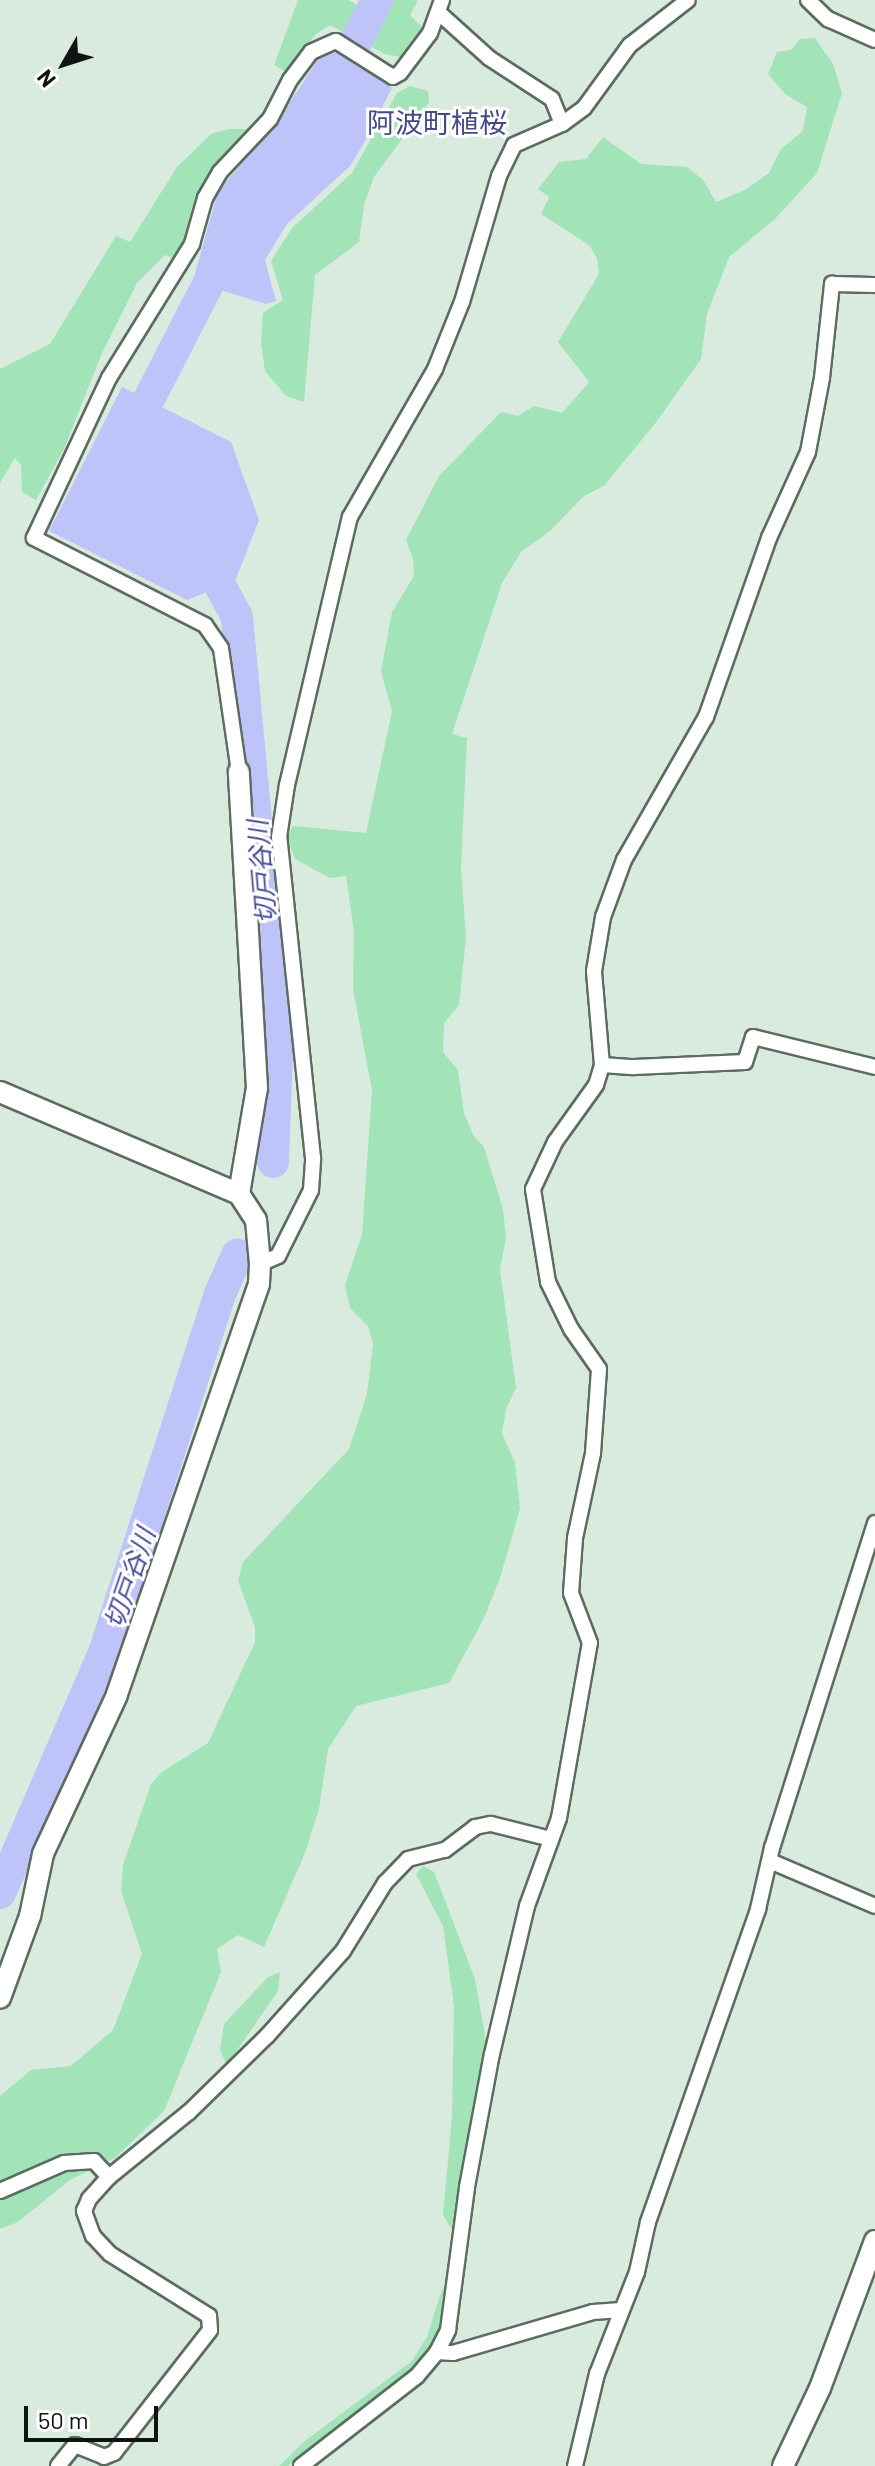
<!DOCTYPE html>
<meta charset="utf-8">
<style>
body{margin:0}
#map{position:relative;width:875px;height:2466px;overflow:hidden;background:#d8ebde;font-family:Barlow,"Noto Sans JP",sans-serif}
div>[style]{position:absolute}
[style*='--x']{left:calc(var(--x)*1px);top:calc(var(--y)*1px);width:calc(var(--w)*1px);rotate:calc(var(--a)*1deg)}
.green>*{inset:0;background:#a2e4b7}
.water>*{inset:0;background:#bec3f9}
.river>*{height:32px;margin:-16px;padding:0 16px;transform-origin:16px;border-radius:16px;background:#bec3f9}
.roads{filter:drop-shadow(2px 0 #5c6c60) drop-shadow(-2px 0 #5c6c60) drop-shadow(0 2px #5c6c60) drop-shadow(0 -2px #5c6c60)}
.street>*{height:14px;margin:-7px;padding:0 7px;transform-origin:7px;border-radius:7px;background:#fff}
.secondary>*{height:20px;margin:-10px;padding:0 10px;transform-origin:10px;border-radius:10px;background:#fff}
span{translate:-50% -50%;white-space:nowrap;text-align:center;line-height:1.15;-webkit-text-stroke:6px #fff;paint-order:stroke}
.water-label{font-size:26px;color:#484896;font-style:italic}
.quarter-label{font-size:28px;color:#484986}
.north{position:absolute;left:24px;top:24px;width:80px;height:80px;-webkit-text-stroke:6px #fff;paint-order:stroke;rotate:231deg;font-size:22px;font-weight:700;line-height:32px;text-align:center;color:#0e1410}
.north::after{content:'';display:block;margin:auto;width:28px;height:36px;background:#0e1410;clip-path:polygon(50% 0,100% 100%,50% 72%,0 100%)}
.scale{position:absolute;left:24px;top:2406px;width:134px;height:36px;box-sizing:border-box;border:4px solid #0e1410;border-top:0;padding-left:10px;font-size:24px;line-height:28px;white-space:nowrap;color:#0e1410;-webkit-text-stroke:6px #fff;paint-order:stroke}
</style>
<div id="map">
<div class="green">
<i style="clip-path:polygon(298px 0,349px 0,376px 17px,384px 0,418px 0,410px 15px,422px 27px,401px 57px,385px 54px,330px 25px,316px 34px,287px 72px,274px 65px)"></i>
<i style="clip-path:polygon(815px 38px,833px 64px,842px 93px,817px 173px,774px 220px,729px 257px,707px 314px,701px 359px,657px 421px,604px 486px,584px 496px,550px 531px,521px 552px,502px 583px,452px 734px,467px 738px,461px 868px,466px 938px,459px 1005px,444px 1023px,443px 1052px,458px 1070px,464px 1113px,473px 1135px,484px 1147px,503px 1209px,506px 1238px,500px 1269px,516px 1388px,506px 1409px,502px 1433px,515px 1463px,520px 1509px,500px 1578px,484px 1618px,449px 1683px,356px 1706px,328px 1749px,319px 1809px,305px 1853px,264px 1947px,238px 1935px,217px 1949px,221px 1972px,164px 2111px,115px 2158px,70px 2180px,18px 2222px,0 2229px,0 2096px,31px 2070px,71px 2066px,113px 2030px,142px 1954px,121px 1891px,123px 1865px,151px 1784px,162px 1772px,208px 1743px,255px 1642px,255px 1627px,238px 1581px,243px 1562px,349px 1449px,367px 1394px,373px 1344px,368px 1326px,350px 1308px,345px 1285px,362px 1235px,372px 1090px,353px 989px,354px 931px,346px 876px,330px 878px,295px 859px,287px 837px,293px 826px,366px 833px,392px 711px,381px 671px,392px 612px,414px 576px,413px 559px,406px 540px,439px 476px,501px 412px,518px 416px,534px 406px,562px 413px,589px 382px,558px 342px,599px 274px,597px 258px,589px 245px,541px 214px,549px 197px,538px 189px,559px 162px,586px 159px,603px 137px,641px 164px,687px 167px,703px 180px,716px 202px,743px 191px,769px 173px,781px 149px,803px 131px,807px 107px,785px 94px,768px 74px,777px 52px,791px 50px,800px 39px)"></i>
<i style="clip-path:polygon(410px 86px,428px 91px,429px 102px,374px 177px,364px 205px,359px 242px,315px 275px,304px 402px,286px 396px,265px 371px,261px 343px,263px 313px,283px 300px,271px 261px,292px 228px,352px 173px,397px 93px)"></i>
<i style="clip-path:polygon(229px 129px,253px 129px,222px 155px,197px 195px,185px 238px,173px 258px,165px 255px,137px 283px,102px 353px,64px 449px,36px 500px,22px 492px,21px 465px,15px 458px,0 483px,0 369px,50px 344px,116px 236px,130px 242px,177px 167px,211px 134px)"></i>
<i style="clip-path:polygon(423px 1866px,434px 1872px,475px 1979px,487px 2046px,459px 2192px,455px 2234px,443px 2215px,452px 2117px,454px 2006px,443px 1926px,416px 1874px)"></i>
<i style="clip-path:polygon(280px 1972px,278px 1991px,227px 2065px,220px 2050px,224px 2024px,268px 1977px)"></i>
<i style="clip-path:polygon(442px 2289px,449px 2289px,442px 2323px,423px 2361px,288px 2466px,279px 2466px,305px 2441px,412px 2361px,427px 2337px)"></i>
</div>
<div class="water">
<i style="clip-path:polygon(338px 52px,392px 88px,364px 143px,350px 166px,287px 224px,265px 260px,276px 301px,266px 304px,207px 286px,194px 277px,218px 191px,273px 128px,319px 58px)"></i>
<i style="clip-path:polygon(122px 387px,231px 442px,259px 520px,235px 581px,187px 600px,49px 531px)"></i>
</div>
<div class="river">
<i style="--x:356;--y:42;--w:47;--a:-63.4"></i>
<i style="--x:148;--y:401;--w:129;--a:-62.8"></i>
<i style="--x:221;--y:587;--w:34;--a:62"></i>
<i style="--x:237;--y:617;--w:436;--a:84.7"></i>
<i style="--x:277;--y:1051;--w:111;--a:92.1"></i>
<i style="--x:0;--y:1893;--w:262;--a:-66.6"></i>
<i style="--x:104;--y:1653;--w:377;--a:-72.1"></i>
<i style="--x:220;--y:1294;--w:43;--a:-66.4"></i>
</div>
<div class="roads">
<div class="street">
<i style="--x:808;--y:0;--w:28;--a:44"></i>
<i style="--x:828;--y:19;--w:51;--a:24.1"></i>
<i style="--x:438;--y:12;--w:69;--a:42"></i>
<i style="--x:489;--y:58;--w:75;--a:33.1"></i>
<i style="--x:552;--y:99;--w:27;--a:68"></i>
<i style="--x:239;--y:772;--w:125;--a:-98.3"></i>
<i style="--x:221;--y:648;--w:28;--a:-125"></i>
<i style="--x:205;--y:625;--w:192;--a:-153"></i>
<i style="--x:34;--y:538;--w:177;--a:-64.9"></i>
<i style="--x:109;--y:378;--w:158;--a:-58.2"></i>
<i style="--x:192;--y:244;--w:48;--a:-74.2"></i>
<i style="--x:205;--y:198;--w:30;--a:-60"></i>
<i style="--x:220;--y:172;--w:73;--a:-46.7"></i>
<i style="--x:270;--y:119;--w:44;--a:-62.9"></i>
<i style="--x:290;--y:80;--w:35;--a:-53"></i>
<i style="--x:311;--y:52;--w:27;--a:-24"></i>
<i style="--x:336;--y:41;--w:67;--a:32.3"></i>
<i style="--x:393;--y:77;--w:8;--a:-30"></i>
<i style="--x:400;--y:73;--w:50;--a:-53.1"></i>
<i style="--x:430;--y:33;--w:35;--a:-70"></i>
<i style="--x:602;--y:1065;--w:32;--a:4"></i>
<i style="--x:634;--y:1067;--w:111;--a:-2.6"></i>
<i style="--x:745;--y:1062;--w:26;--a:-72"></i>
<i style="--x:753;--y:1037;--w:126;--a:13.8"></i>
<i style="--x:260;--y:1264;--w:20;--a:-24"></i>
<i style="--x:278;--y:1256;--w:74;--a:-63.4"></i>
<i style="--x:311;--y:1190;--w:32;--a:-86"></i>
<i style="--x:313;--y:1158;--w:323;--a:-96"></i>
<i style="--x:279;--y:837;--w:53;--a:-81.3"></i>
<i style="--x:287;--y:785;--w:275;--a:-76.8"></i>
<i style="--x:350;--y:517;--w:171;--a:-60.1"></i>
<i style="--x:435;--y:369;--w:72;--a:-68.1"></i>
<i style="--x:462;--y:302;--w:131;--a:-73.6"></i>
<i style="--x:499;--y:176;--w:34;--a:-64"></i>
<i style="--x:514;--y:145;--w:52;--a:-23.6"></i>
<i style="--x:562;--y:124;--w:27;--a:-36"></i>
<i style="--x:584;--y:108;--w:78;--a:-53.9"></i>
<i style="--x:630;--y:45;--w:73;--a:-37.8"></i>
<i style="--x:770;--y:1861;--w:114;--a:23.2"></i>
<i style="--x:0;--y:2191;--w:70;--a:-23.6"></i>
<i style="--x:64;--y:2163;--w:30;--a:-4"></i>
<i style="--x:94;--y:2161;--w:22;--a:47"></i>
<i style="--x:437;--y:2352;--w:16;--a:4"></i>
<i style="--x:453;--y:2353;--w:146;--a:-16.3"></i>
<i style="--x:593;--y:2312;--w:28;--a:-4"></i>
<i style="--x:58;--y:2466;--w:27;--a:-51"></i>
<i style="--x:75;--y:2445;--w:31;--a:22"></i>
<i style="--x:104;--y:2457;--w:11;--a:-22"></i>
<i style="--x:114;--y:2453;--w:156;--a:-52"></i>
<i style="--x:210;--y:2330;--w:14;--a:-94"></i>
<i style="--x:209;--y:2316;--w:117;--a:-147.9"></i>
<i style="--x:110;--y:2254;--w:25;--a:-133"></i>
<i style="--x:93;--y:2236;--w:27;--a:-110"></i>
<i style="--x:84;--y:2211;--w:13;--a:-67"></i>
<i style="--x:89;--y:2199;--w:30;--a:-48"></i>
<i style="--x:109;--y:2177;--w:103;--a:-39.1"></i>
<i style="--x:189;--y:2112;--w:109;--a:-44.3"></i>
<i style="--x:267;--y:2036;--w:114;--a:-48.2"></i>
<i style="--x:343;--y:1951;--w:80;--a:-58.3"></i>
<i style="--x:385;--y:1883;--w:33;--a:-46"></i>
<i style="--x:408;--y:1859;--w:38;--a:-14"></i>
<i style="--x:445;--y:1850;--w:38;--a:-37"></i>
<i style="--x:475;--y:1827;--w:16;--a:-11"></i>
<i style="--x:491;--y:1824;--w:62;--a:14"></i>
<i style="--x:301;--y:2466;--w:147;--a:-37.8"></i>
<i style="--x:417;--y:2376;--w:31;--a:-50"></i>
<i style="--x:437;--y:2352;--w:25;--a:-63"></i>
<i style="--x:448;--y:2330;--w:144;--a:-82.4"></i>
<i style="--x:467;--y:2187;--w:135;--a:-79.4"></i>
<i style="--x:492;--y:2054;--w:152;--a:-76.7"></i>
<i style="--x:527;--y:1906;--w:94;--a:-70"></i>
<i style="--x:559;--y:1818;--w:178;--a:-80"></i>
<i style="--x:590;--y:1643;--w:53;--a:-110.8"></i>
<i style="--x:571;--y:1593;--w:55;--a:-85.8"></i>
<i style="--x:575;--y:1538;--w:87;--a:-78"></i>
<i style="--x:593;--y:1453;--w:84;--a:-85.9"></i>
<i style="--x:599;--y:1369;--w:49;--a:-125"></i>
<i style="--x:571;--y:1329;--w:52;--a:-116.1"></i>
<i style="--x:548;--y:1282;--w:94;--a:-99.2"></i>
<i style="--x:533;--y:1189;--w:52;--a:-64.9"></i>
<i style="--x:555;--y:1142;--w:70;--a:-54.3"></i>
<i style="--x:596;--y:1085;--w:21;--a:-73"></i>
<i style="--x:602;--y:1065;--w:94;--a:-94.9"></i>
<i style="--x:594;--y:971;--w:55;--a:-80.5"></i>
<i style="--x:603;--y:917;--w:61;--a:-69.8"></i>
<i style="--x:624;--y:860;--w:165;--a:-60.2"></i>
<i style="--x:706;--y:717;--w:190;--a:-70.6"></i>
<i style="--x:769;--y:538;--w:94;--a:-65.6"></i>
<i style="--x:808;--y:452;--w:75;--a:-79.3"></i>
<i style="--x:822;--y:378;--w:95;--a:-83.9"></i>
<i style="--x:832;--y:284;--w:43;--a:1.3"></i>
<i style="--x:575;--y:2466;--w:95;--a:-76.6"></i>
<i style="--x:597;--y:2374;--w:110;--a:-68.6"></i>
<i style="--x:637;--y:2272;--w:51;--a:-77.6"></i>
<i style="--x:648;--y:2222;--w:332;--a:-70.6"></i>
<i style="--x:758;--y:1909;--w:63;--a:-77.1"></i>
<i style="--x:772;--y:1848;--w:341;--a:-72.4"></i>
</div>
<div class="secondary">
<i style="--x:0;--y:1092;--w:260;--a:23.1"></i>
<i style="--x:239;--y:1194;--w:31;--a:57"></i>
<i style="--x:256;--y:1220;--w:44;--a:84.8"></i>
<i style="--x:260;--y:1264;--w:20;--a:93"></i>
<i style="--x:259;--y:1284;--w:435;--a:109.1"></i>
<i style="--x:117;--y:1695;--w:175;--a:115"></i>
<i style="--x:43;--y:1854;--w:63;--a:101.8"></i>
<i style="--x:30;--y:1916;--w:87;--a:110.1"></i>
<i style="--x:239;--y:1194;--w:108;--a:-80.4"></i>
<i style="--x:257;--y:1088;--w:317;--a:-93.3"></i>
<i style="--x:783;--y:2466;--w:86;--a:-64.6"></i>
<i style="--x:820;--y:2388;--w:157;--a:-69.5"></i>
</div>
</div>
<div class="water-label">
<span style="left:261px;top:872px;rotate:-95deg">切戸谷川</span>
<span style="left:129px;top:1578px;rotate:-71deg">切戸谷川</span>
</div>
<div class="quarter-label">
<span style="left:437px;top:122px">阿波町植桜</span>
</div>
<div class="north">N</div>
<div class="scale">50 m</div>
</div>
